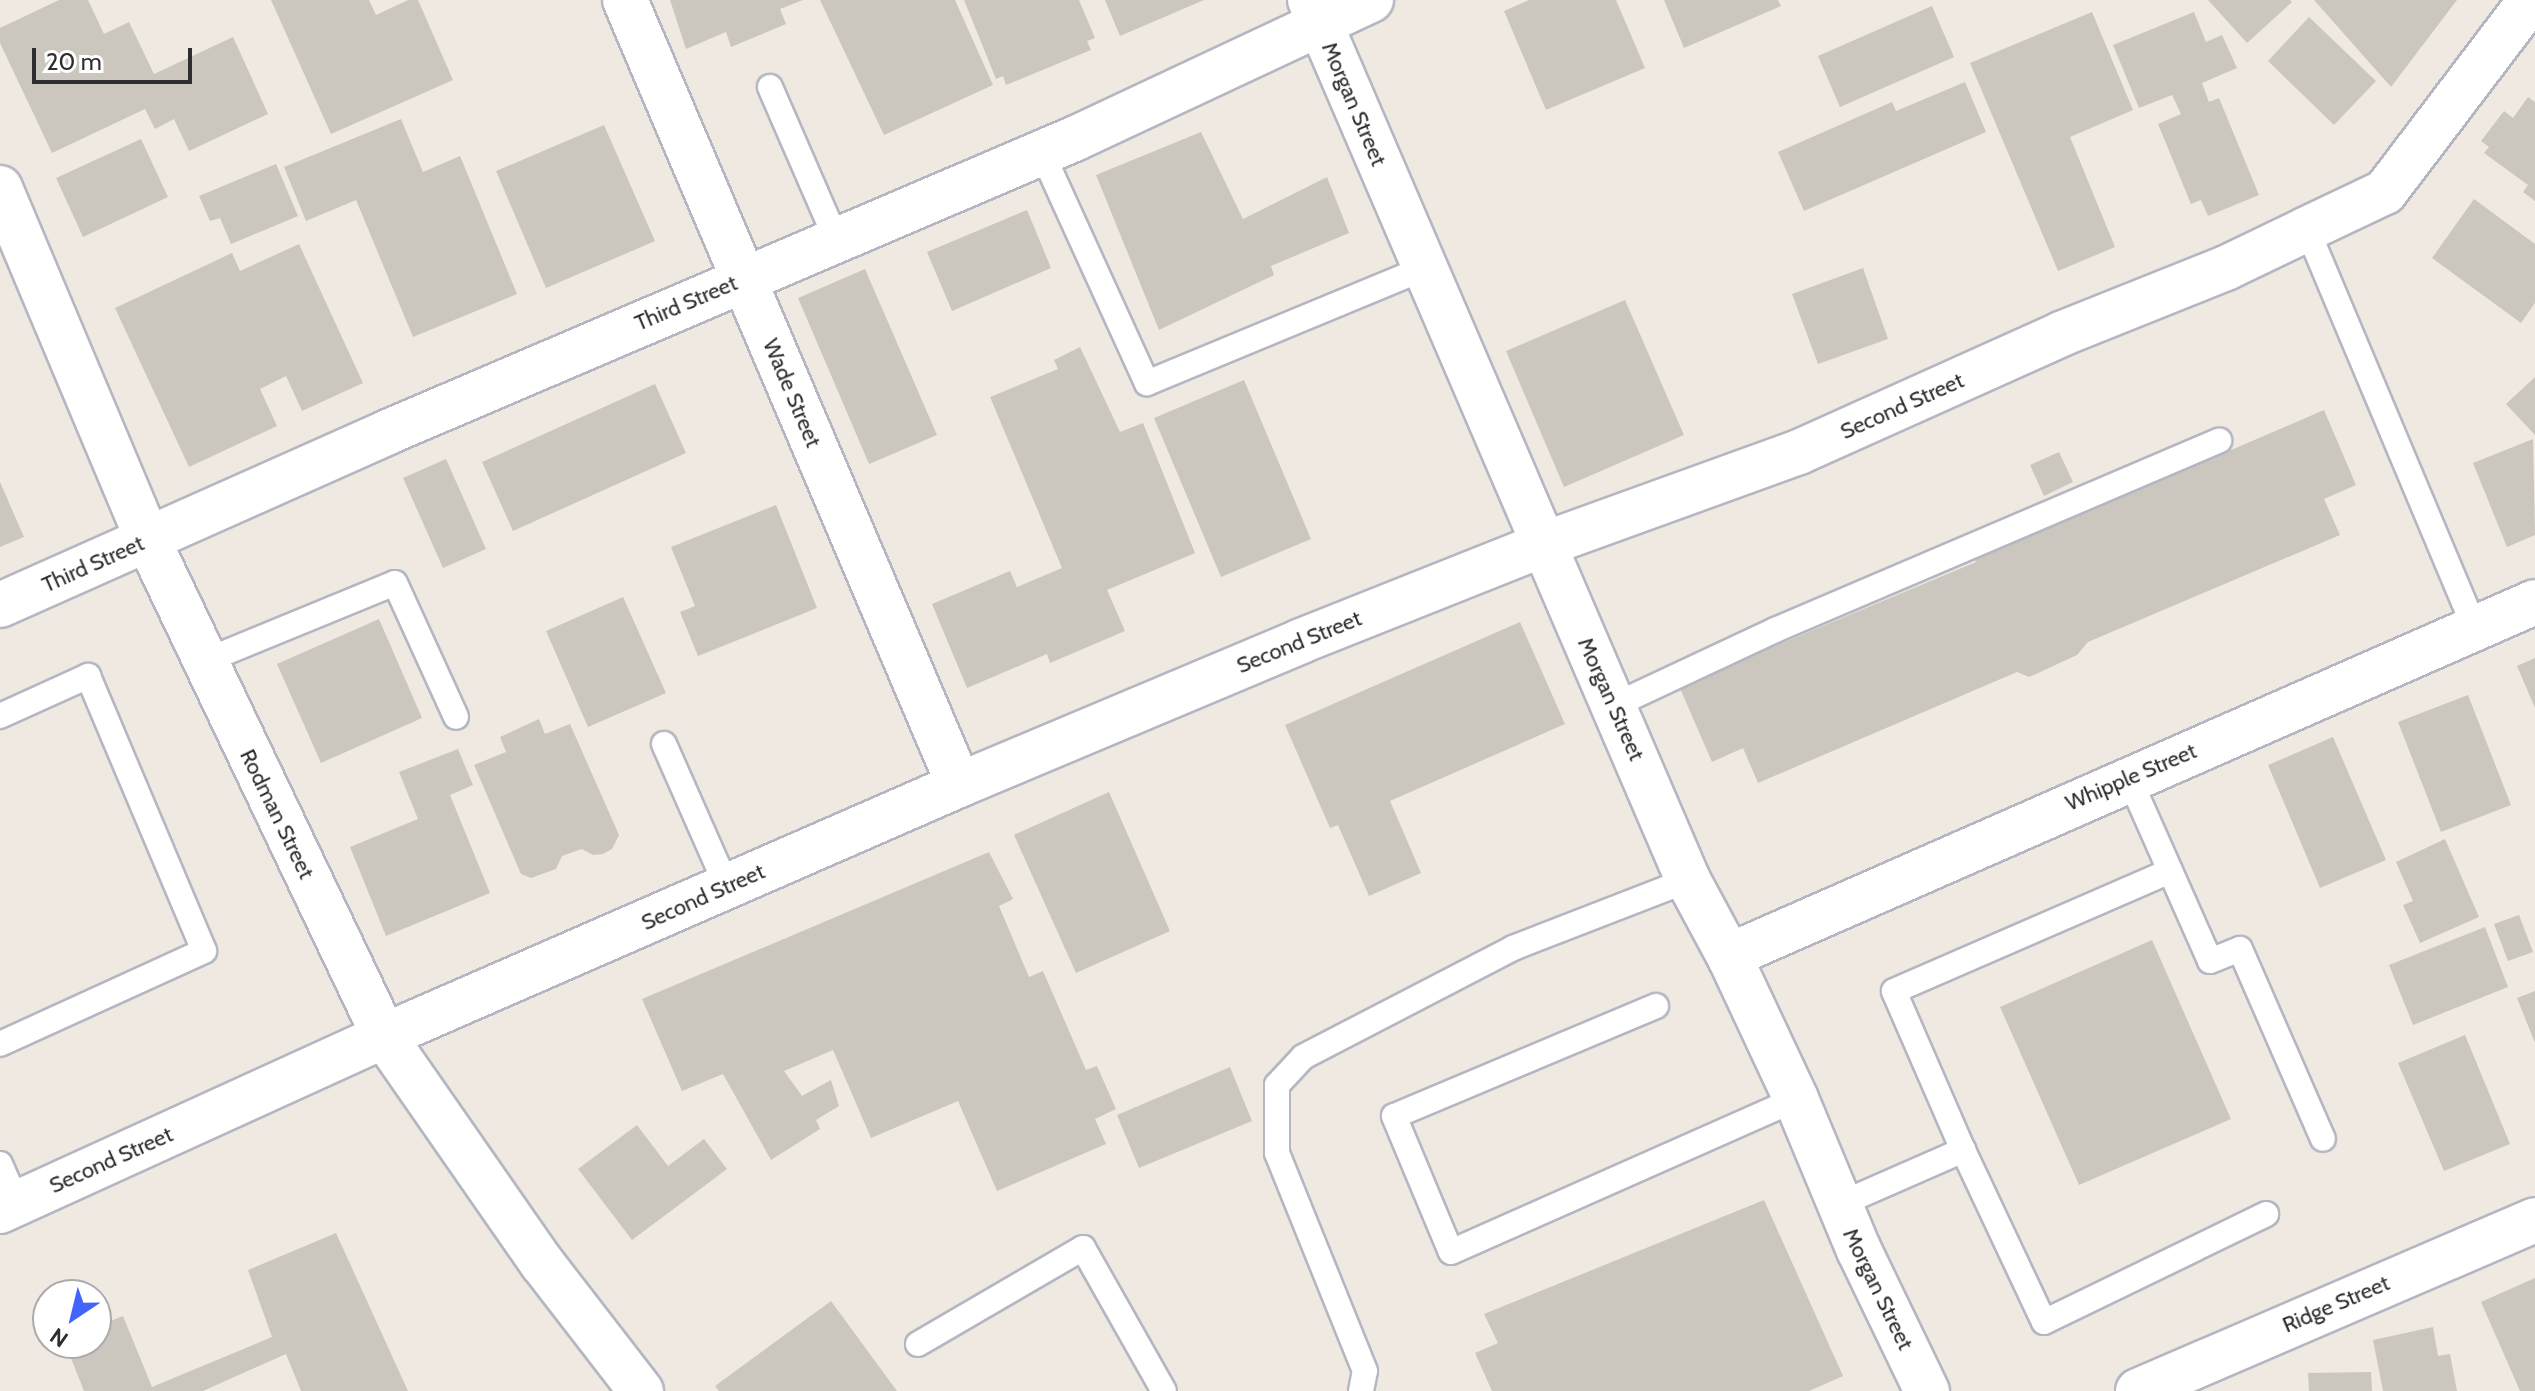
<!DOCTYPE html>
<style>
body{margin:0}
#map{position:relative;width:2535px;height:1391px;overflow:hidden;background:#efe9e1;font-family:Cabin,sans-serif}
div>[style]{position:absolute}
[style*='--x']{left:calc(var(--x)*1px);top:calc(var(--y)*1px);width:calc(var(--w)*1px);rotate:calc(var(--a)*1deg)}
.building>*{inset:0;background:#cbc7bf}
.roads{filter:drop-shadow(2px 0 #b4b7c1) drop-shadow(-2px 0 #b4b7c1) drop-shadow(0 2px #b4b7c1) drop-shadow(0 -2px #b4b7c1)}
.service>*{height:24px;margin:-12px;padding:0 12px;transform-origin:12px;border-radius:12px;background:#fff}
.minor>*{height:44px;margin:-22px;padding:0 22px;transform-origin:22px;border-radius:22px;background:#fff}
.tertiary>*{height:44px;margin:-22px;padding:0 22px;transform-origin:22px;border-radius:22px;background:#fff}
.secondary>*{height:44px;margin:-22px;padding:0 22px;transform-origin:22px;border-radius:22px;background:#fff}
span{translate:-50% -50%;white-space:nowrap;text-align:center;line-height:1.15;-webkit-text-stroke:7px #fff;paint-order:stroke}
.street-label{font-size:22px;color:#2e2e2e}
.north{position:absolute;left:32px;top:1279px;width:80px;height:80px;box-sizing:border-box;background:#fff;border:2px solid #ababab;border-radius:50%;rotate:215deg;font-size:22px;font-weight:700;line-height:32px;text-align:center;color:#2e2e2e}
.north::after{content:'';display:block;margin:auto;width:28px;height:36px;background:#4264fb;clip-path:polygon(50% 0,100% 100%,50% 72%,0 100%)}
.scale{position:absolute;left:32px;top:48px;width:160px;height:36px;box-sizing:border-box;border:4px solid #2e2e2e;border-top:0;padding-left:10px;font-size:24px;line-height:28px;white-space:nowrap;color:#2e2e2e;-webkit-text-stroke:6px #fff;paint-order:stroke}
</style>
<div id="map">
<div class="building">
<i style="clip-path:polygon(59px 0,88px 0,104px 34px,129px 22px,154px 74px,233px 37px,268px 114px,189px 151px,174px 119px,155px 129px,145px 109px,52px 153px,0 43px,0 28px)"></i>
<i style="clip-path:polygon(271px 0,369px 0,376px 15px,408px 0,418px 0,453px 80px,331px 134px)"></i>
<i style="clip-path:polygon(670px 0,803px 0,780px 9px,786px 24px,731px 47px,726px 32px,686px 49px)"></i>
<i style="clip-path:polygon(820px 0,955px 0,993px 85px,884px 135px)"></i>
<i style="clip-path:polygon(964px 0,1079px 0,1095px 38px,1087px 41px,1091px 50px,1006px 85px,1003px 76px,996px 79px)"></i>
<i style="clip-path:polygon(1105px 0,1204px 0,1120px 36px)"></i>
<i style="clip-path:polygon(1529px 0,1616px 0,1645px 68px,1546px 110px,1504px 11px)"></i>
<i style="clip-path:polygon(1664px 0,1778px 0,1781px 6px,1684px 48px)"></i>
<i style="clip-path:polygon(2208px 0,2290px 0,2292px 2px,2247px 43px)"></i>
<i style="clip-path:polygon(2314px 0,2457px 0,2391px 87px)"></i>
<i style="clip-path:polygon(1932px 6px,1954px 57px,1840px 107px,1818px 56px)"></i>
<i style="clip-path:polygon(2092px 12px,2133px 110px,2070px 137px,2115px 247px,2058px 271px,1970px 63px)"></i>
<i style="clip-path:polygon(2194px 12px,2206px 42px,2222px 35px,2237px 68px,2202px 83px,2209px 102px,2219px 98px,2259px 195px,2208px 216px,2201px 200px,2191px 204px,2158px 124px,2181px 114px,2172px 95px,2139px 108px,2113px 45px)"></i>
<i style="clip-path:polygon(2309px 17px,2376px 81px,2334px 125px,2268px 61px)"></i>
<i style="clip-path:polygon(1965px 82px,1986px 132px,1804px 211px,1778px 152px,1892px 102px,1896px 111px)"></i>
<i style="clip-path:polygon(2528px 97px,2535px 102px,2535px 201px,2523px 192px,2528px 185px,2484px 153px,2489px 147px,2481px 141px,2504px 111px,2513px 118px)"></i>
<i style="clip-path:polygon(401px 119px,423px 172px,460px 156px,517px 294px,413px 337px,356px 200px,306px 221px,284px 167px)"></i>
<i style="clip-path:polygon(604px 125px,655px 241px,546px 288px,496px 171px)"></i>
<i style="clip-path:polygon(1201px 132px,1243px 219px,1327px 177px,1349px 233px,1271px 266px,1274px 275px,1159px 330px,1096px 175px)"></i>
<i style="clip-path:polygon(141px 139px,168px 197px,83px 237px,56px 178px)"></i>
<i style="clip-path:polygon(276px 164px,298px 216px,231px 244px,220px 218px,210px 221px,199px 196px)"></i>
<i style="clip-path:polygon(2474px 199px,2535px 244px,2535px 303px,2521px 323px,2432px 258px)"></i>
<i style="clip-path:polygon(1027px 210px,1051px 268px,952px 311px,927px 252px)"></i>
<i style="clip-path:polygon(299px 244px,363px 383px,302px 411px,286px 376px,260px 389px,277px 426px,189px 467px,115px 308px,232px 253px,240px 271px)"></i>
<i style="clip-path:polygon(1863px 268px,1888px 339px,1818px 364px,1792px 294px)"></i>
<i style="clip-path:polygon(865px 269px,937px 435px,869px 464px,798px 298px)"></i>
<i style="clip-path:polygon(1625px 300px,1684px 435px,1564px 487px,1506px 351px)"></i>
<i style="clip-path:polygon(1080px 347px,1120px 432px,1143px 423px,1195px 553px,1107px 590px,1125px 631px,1050px 663px,1047px 654px,967px 688px,932px 604px,1010px 571px,1017px 587px,1062px 568px,990px 397px,1058px 369px,1054px 360px)"></i>
<i style="clip-path:polygon(2535px 377px,2535px 435px,2506px 404px)"></i>
<i style="clip-path:polygon(1244px 380px,1311px 539px,1221px 577px,1154px 418px)"></i>
<i style="clip-path:polygon(655px 384px,686px 453px,513px 531px,482px 462px)"></i>
<i style="clip-path:polygon(2324px 410px,2356px 485px,2324px 499px,2340px 535px,2088px 642px,2077px 655px,2029px 677px,2017px 672px,1758px 783px,1743px 748px,1712px 762px,1679px 686px,1976px 562px,1972px 553px,2024px 530px,2027px 538px)"></i>
<i style="clip-path:polygon(2533px 439px,2535px 535px,2507px 547px,2473px 463px)"></i>
<i style="clip-path:polygon(2059px 452px,2073px 482px,2044px 496px,2030px 465px)"></i>
<i style="clip-path:polygon(446px 459px,486px 549px,443px 568px,403px 478px)"></i>
<i style="clip-path:polygon(0 482px,24px 537px,0 547px)"></i>
<i style="clip-path:polygon(776px 505px,817px 608px,698px 656px,680px 612px,695px 606px,671px 547px)"></i>
<i style="clip-path:polygon(623px 597px,666px 693px,588px 727px,546px 631px)"></i>
<i style="clip-path:polygon(379px 619px,422px 718px,321px 763px,277px 664px)"></i>
<i style="clip-path:polygon(1520px 622px,1565px 724px,1390px 801px,1421px 873px,1369px 896px,1338px 825px,1330px 828px,1285px 725px)"></i>
<i style="clip-path:polygon(2535px 658px,2535px 708px,2517px 666px)"></i>
<i style="clip-path:polygon(2468px 695px,2511px 805px,2441px 832px,2398px 722px)"></i>
<i style="clip-path:polygon(539px 719px,545px 734px,570px 724px,619px 835px,612px 849px,603px 854px,593px 855px,582px 849px,562px 856px,556px 869px,531px 878px,521px 874px,474px 765px,506px 752px,500px 737px)"></i>
<i style="clip-path:polygon(2333px 737px,2386px 860px,2320px 888px,2268px 765px)"></i>
<i style="clip-path:polygon(458px 749px,473px 785px,450px 795px,490px 893px,386px 936px,350px 847px,418px 819px,399px 772px)"></i>
<i style="clip-path:polygon(1109px 792px,1170px 931px,1076px 973px,1014px 835px)"></i>
<i style="clip-path:polygon(2445px 839px,2479px 917px,2420px 943px,2403px 905px,2413px 901px,2396px 862px)"></i>
<i style="clip-path:polygon(989px 852px,1013px 899px,999px 906px,1029px 977px,1043px 971px,1086px 1070px,1097px 1066px,1116px 1109px,1095px 1119px,1106px 1144px,997px 1191px,958px 1101px,871px 1138px,833px 1050px,784px 1071px,802px 1096px,831px 1080px,839px 1106px,816px 1120px,820px 1129px,771px 1160px,723px 1074px,682px 1091px,642px 999px)"></i>
<i style="clip-path:polygon(2519px 915px,2533px 952px,2508px 961px,2494px 924px)"></i>
<i style="clip-path:polygon(2485px 927px,2508px 987px,2413px 1025px,2389px 965px)"></i>
<i style="clip-path:polygon(2152px 940px,2231px 1119px,2079px 1185px,2000px 1007px)"></i>
<i style="clip-path:polygon(2535px 991px,2535px 1043px,2517px 998px)"></i>
<i style="clip-path:polygon(2465px 1035px,2510px 1144px,2444px 1171px,2398px 1063px)"></i>
<i style="clip-path:polygon(1230px 1067px,1252px 1121px,1139px 1168px,1117px 1115px)"></i>
<i style="clip-path:polygon(637px 1125px,668px 1166px,704px 1139px,727px 1169px,632px 1240px,578px 1169px)"></i>
<i style="clip-path:polygon(1764px 1200px,1843px 1376px,1809px 1391px,1492px 1391px,1475px 1353px,1498px 1343px,1484px 1314px)"></i>
<i style="clip-path:polygon(336px 1233px,408px 1391px,301px 1391px,286px 1354px,203px 1391px,84px 1391px,65px 1343px,96px 1343px,96px 1327px,123px 1316px,152px 1387px,272px 1337px,248px 1270px)"></i>
<i style="clip-path:polygon(2535px 1278px,2535px 1391px,2520px 1391px,2481px 1302px)"></i>
<i style="clip-path:polygon(831px 1301px,897px 1391px,719px 1391px,715px 1386px)"></i>
<i style="clip-path:polygon(2433px 1327px,2438px 1356px,2450px 1354px,2457px 1391px,2383px 1391px,2373px 1340px)"></i>
<i style="clip-path:polygon(2371px 1372px,2372px 1391px,2309px 1391px,2308px 1373px)"></i>
</div>
<div class="roads">
<div class="service">
<i style="--x:770;--y:87;--w:166;--a:66.5"></i>
<i style="--x:1042;--y:153;--w:253;--a:65.5"></i>
<i style="--x:1147;--y:383;--w:300;--a:-22.5"></i>
<i style="--x:2307;--y:229;--w:433;--a:67.2"></i>
<i style="--x:205;--y:661;--w:205;--a:-22.3"></i>
<i style="--x:395;--y:583;--w:147;--a:65.5"></i>
<i style="--x:1615;--y:705;--w:177;--a:-25.1"></i>
<i style="--x:1775;--y:630;--w:483;--a:-23.1"></i>
<i style="--x:0;--y:716;--w:97;--a:-24.4"></i>
<i style="--x:88;--y:676;--w:298;--a:67.1"></i>
<i style="--x:204;--y:951;--w:224;--a:155.5"></i>
<i style="--x:664;--y:744;--w:156;--a:66.2"></i>
<i style="--x:2129;--y:778;--w:200;--a:66.1"></i>
<i style="--x:2210;--y:961;--w:32;--a:-22"></i>
<i style="--x:2240;--y:949;--w:207;--a:66.4"></i>
<i style="--x:1656;--y:1006;--w:284;--a:157.2"></i>
<i style="--x:1394;--y:1116;--w:147;--a:67.3"></i>
<i style="--x:1451;--y:1252;--w:377;--a:-23.9"></i>
<i style="--x:1963;--y:1150;--w:190;--a:64.8"></i>
<i style="--x:2044;--y:1322;--w:247;--a:-25.9"></i>
<i style="--x:0;--y:1164;--w:43;--a:66.4"></i>
<i style="--x:1838;--y:1205;--w:137;--a:-23.7"></i>
<i style="--x:1963;--y:1150;--w:173;--a:-113.5"></i>
<i style="--x:1894;--y:991;--w:301;--a:-23.5"></i>
<i style="--x:918;--y:1344;--w:191;--a:-30.2"></i>
<i style="--x:1083;--y:1248;--w:164;--a:60.5"></i>
<i style="--x:1361;--y:1391;--w:20;--a:-79"></i>
<i style="--x:1365;--y:1371;--w:235;--a:-112"></i>
<i style="--x:1277;--y:1153;--w:68;--a:-90"></i>
<i style="--x:1277;--y:1085;--w:38;--a:-47"></i>
<i style="--x:1303;--y:1057;--w:237;--a:-27.4"></i>
<i style="--x:1513;--y:948;--w:188;--a:-21.2"></i>
</div>
<div class="minor">
<i style="--x:625;--y:0;--w:853;--a:66.95"></i>
<i style="--x:1310;--y:0;--w:958;--a:66.75"></i>
<i style="--x:1688;--y:880;--w:91;--a:61.7"></i>
<i style="--x:1731;--y:960;--w:153;--a:64.9"></i>
<i style="--x:1796;--y:1099;--w:164;--a:67.4"></i>
<i style="--x:1859;--y:1250;--w:157;--a:64.3"></i>
<i style="--x:0;--y:605;--w:425;--a:-24"></i>
<i style="--x:388;--y:432;--w:746;--a:-23.13"></i>
<i style="--x:1074;--y:139;--w:328;--a:-25.1"></i>
<i style="--x:1729;--y:956;--w:880;--a:-23.71"></i>
<i style="--x:2138;--y:1391;--w:432;--a:-23.3"></i>
</div>
<div class="tertiary">
<i style="--x:0;--y:1211;--w:422;--a:-24.5"></i>
<i style="--x:384;--y:1036;--w:627;--a:-23.58"></i>
<i style="--x:959;--y:785;--w:371;--a:-22.8"></i>
<i style="--x:1301;--y:641;--w:259;--a:-21.7"></i>
<i style="--x:1542;--y:545;--w:273;--a:-19.9"></i>
<i style="--x:1799;--y:452;--w:287;--a:-24.2"></i>
<i style="--x:2061;--y:334;--w:178;--a:-21.8"></i>
<i style="--x:2226;--y:268;--w:90;--a:-25.7"></i>
<i style="--x:2307;--y:229;--w:86;--a:-25.4"></i>
<i style="--x:2385;--y:192;--w:241;--a:-52.8"></i>
</div>
<div class="secondary">
<i style="--x:0;--y:188;--w:382;--a:67.2"></i>
<i style="--x:148;--y:540;--w:549;--a:64.55"></i>
<i style="--x:384;--y:1036;--w:277;--a:55.2"></i>
<i style="--x:542;--y:1263;--w:162;--a:52.3"></i>
</div>
</div>
<div class="street-label">
<span style="left:1354px;top:104px;rotate:67deg">Morgan Street</span>
<span style="left:686px;top:303px;rotate:-23deg">Third Street</span>
<span style="left:792px;top:393px;rotate:67deg">Wade Street</span>
<span style="left:1902px;top:406px;rotate:-24deg">Second Street</span>
<span style="left:93px;top:564px;rotate:-24deg">Third Street</span>
<span style="left:1299px;top:642px;rotate:-22deg">Second Street</span>
<span style="left:1611px;top:699px;rotate:66deg">Morgan Street</span>
<span style="left:2131px;top:777px;rotate:-23deg">Whipple Street</span>
<span style="left:277px;top:814px;rotate:64deg">Rodman Street</span>
<span style="left:703px;top:897px;rotate:-24deg">Second Street</span>
<span style="left:111px;top:1160px;rotate:-24deg">Second Street</span>
<span style="left:1878px;top:1289px;rotate:64deg">Morgan Street</span>
<span style="left:2336px;top:1304px;rotate:-23deg">Ridge Street</span>
</div>
<div class="north">N</div>
<div class="scale">20 m</div>
</div>
